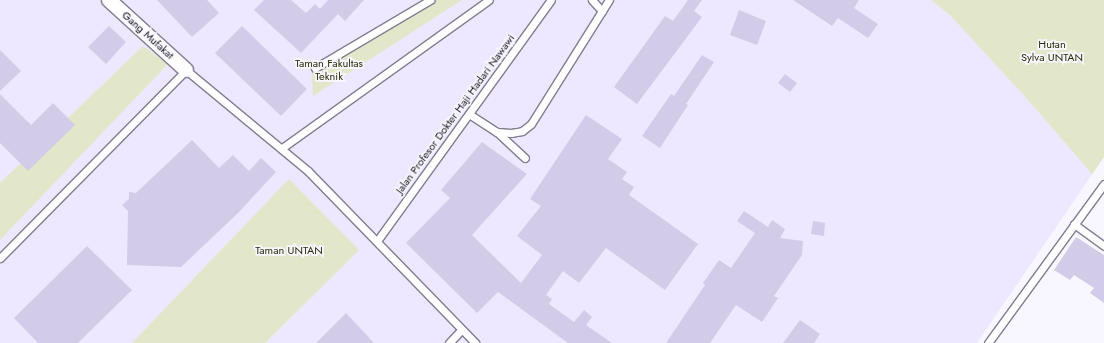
<!DOCTYPE html>
<style>
body{margin:0}
#map{position:relative;width:1104px;height:343px;overflow:hidden;background:#f8f7ff;font-family:Jost,sans-serif}
div>[style]{position:absolute}
[style*='--x']{left:calc(var(--x)*1px);top:calc(var(--y)*1px);width:calc(var(--w)*1px);rotate:calc(var(--a)*1deg)}
.built>*{inset:0;background:#ede8ff}
.green>*{inset:0;background:#e3e7ca}
.building>*{inset:0;background:#d2cce9}
.roads{filter:drop-shadow(1px 0 #827e90) drop-shadow(-1px 0 #827e90) drop-shadow(0 1px #827e90) drop-shadow(0 -1px #827e90)}
.lane>*{height:7px;margin:-3.5px;padding:0 3.5px;transform-origin:3.5px;border-radius:3.5px;background:#fff}
.street>*{height:14px;margin:-7px;padding:0 7px;transform-origin:7px;border-radius:7px;background:#fff}
span{translate:-50% -50%;white-space:nowrap;text-align:center;line-height:1.15;-webkit-text-stroke:3.5px #f8f7ff;paint-order:stroke}
.street-label{font-size:11px;color:#1a181f}
.park-label{font-size:11px;color:#2b2d07}
</style>
<div id="map">
<div class="built">
<i style="clip-path:polygon(0 0,1104px 0,1104px 157px,977px 343px,0 343px)"></i>
</div>
<div class="green">
<i style="clip-path:polygon(434px 0,462px 0,313px 96px,311px 64px,416px 15px)"></i>
<i style="clip-path:polygon(931px 0,1104px 0,1104px 157px,1092px 174px,1030px 102px,950px 15px)"></i>
<i style="clip-path:polygon(143px 46px,168px 64px,0 240px,0 183px)"></i>
<i style="clip-path:polygon(289px 179px,359px 250px,265px 343px,132px 343px)"></i>
</div>
<div class="building">
<i style="clip-path:polygon(157px 0,207px 0,219px 13px,192px 37px)"></i>
<i style="clip-path:polygon(264px 0,291px 0,306px 13px,315px 4px,320px 9px,328px 0,364px 0,345px 21px,338px 14px,301px 53px,254px 10px)"></i>
<i style="clip-path:polygon(688px 0,702px 0,694px 11px,702px 17px,637px 104px,614px 87px,665px 16px,673px 21px)"></i>
<i style="clip-path:polygon(793px 0,859px 0,854px 8px,878px 24px,868px 38px,838px 18px,832px 26px)"></i>
<i style="clip-path:polygon(739px 10px,766px 21px,757px 45px,730px 35px)"></i>
<i style="clip-path:polygon(109px 26px,126px 42px,106px 64px,88px 47px)"></i>
<i style="clip-path:polygon(242px 26px,307px 89px,281px 116px,215px 53px)"></i>
<i style="clip-path:polygon(0 50px,21px 71px,0 91px)"></i>
<i style="clip-path:polygon(702px 55px,714px 62px,686px 104px,688px 105px,660px 148px,642px 136px,671px 94px,674px 96px)"></i>
<i style="clip-path:polygon(785px 74px,797px 83px,790px 92px,778px 83px)"></i>
<i style="clip-path:polygon(0 94px,31px 125px,53px 103px,75px 125px,28px 171px,0 143px)"></i>
<i style="clip-path:polygon(586px 115px,622px 139px,608px 159px,627px 172px,622px 179px,634px 187px,629px 195px,698px 244px,665px 290px,606px 248px,579px 283px,563px 271px,546px 295px,552px 299px,549px 304px,574px 322px,584px 310px,592px 317px,586px 325px,612px 343px,568px 343px,498px 292px,477px 313px,406px 243px,450px 198px,441px 190px,482px 142px,527px 174px,472px 235px,521px 283px,542px 255px,517px 236px,541px 206px,530px 199px)"></i>
<i style="clip-path:polygon(192px 140px,219px 168px,233px 155px,249px 171px,261px 158px,276px 172px,238px 213px,181px 267px,127px 265px,128px 211px,122px 205px,129px 199px,129px 192px,136px 193px)"></i>
<i style="clip-path:polygon(744px 211px,768px 227px,772px 220px,785px 229px,780px 238px,803px 241px,802px 255px,774px 296px,778px 298px,762px 322px,736px 305px,710px 343px,666px 343px,705px 285px,703px 283px,719px 260px,731px 268px,755px 233px,737px 221px)"></i>
<i style="clip-path:polygon(813px 221px,825px 223px,824px 236px,811px 234px)"></i>
<i style="clip-path:polygon(1076px 237px,1104px 255px,1104px 303px,1090px 293px,1094px 288px,1074px 275px,1070px 280px,1054px 270px)"></i>
<i style="clip-path:polygon(87px 246px,132px 290px,78px 343px,38px 343px,14px 318px)"></i>
<i style="clip-path:polygon(346px 313px,374px 343px,316px 343px)"></i>
<i style="clip-path:polygon(800px 320px,820px 334px,814px 343px,783px 343px)"></i>
</div>
<div class="roads">
<div class="lane">
<i style="--x:602;--y:11;--w:13;--a:-58"></i>
<i style="--x:315;--y:68;--w:134;--a:-30.6"></i>
<i style="--x:469;--y:114;--w:33;--a:33"></i>
<i style="--x:497;--y:132;--w:14;--a:4"></i>
<i style="--x:511;--y:133;--w:11;--a:-10"></i>
<i style="--x:522;--y:131;--w:11;--a:-38"></i>
<i style="--x:531;--y:124;--w:133;--a:-57.9"></i>
<i style="--x:602;--y:11;--w:15;--a:-132"></i>
<i style="--x:497;--y:132;--w:38;--a:43"></i>
<i style="--x:282;--y:148;--w:254;--a:-35.6"></i>
<i style="--x:1074;--y:224;--w:37;--a:36"></i>
<i style="--x:377;--y:241;--w:297;--a:-54.2"></i>
<i style="--x:0;--y:258;--w:264;--a:-45.3"></i>
<i style="--x:186;--y:70;--w:158;--a:39.6"></i>
<i style="--x:308;--y:171;--w:240;--a:45.8"></i>
<i style="--x:449;--y:343;--w:18;--a:-47"></i>
<i style="--x:988;--y:343;--w:197;--a:-53.9"></i>
</div>
<div class="street">
<i style="--x:109;--y:0;--w:104;--a:42.3"></i>
</div>
</div>
<div class="street-label">
<span style="left:148px;top:35px;rotate:42deg">Gang Mufakat</span>
<span style="left:455px;top:114px;rotate:-54deg">Jalan Profesor Dokter Haji Hadari Nawawi</span>
</div>
<div class="park-label">
<span style="left:1052px;top:51px">Hutan<br>Sylva UNTAN</span>
<span style="left:329px;top:70px">Taman Fakultas<br>Teknik</span>
<span style="left:289px;top:250px">Taman UNTAN</span>
</div>
</div>
